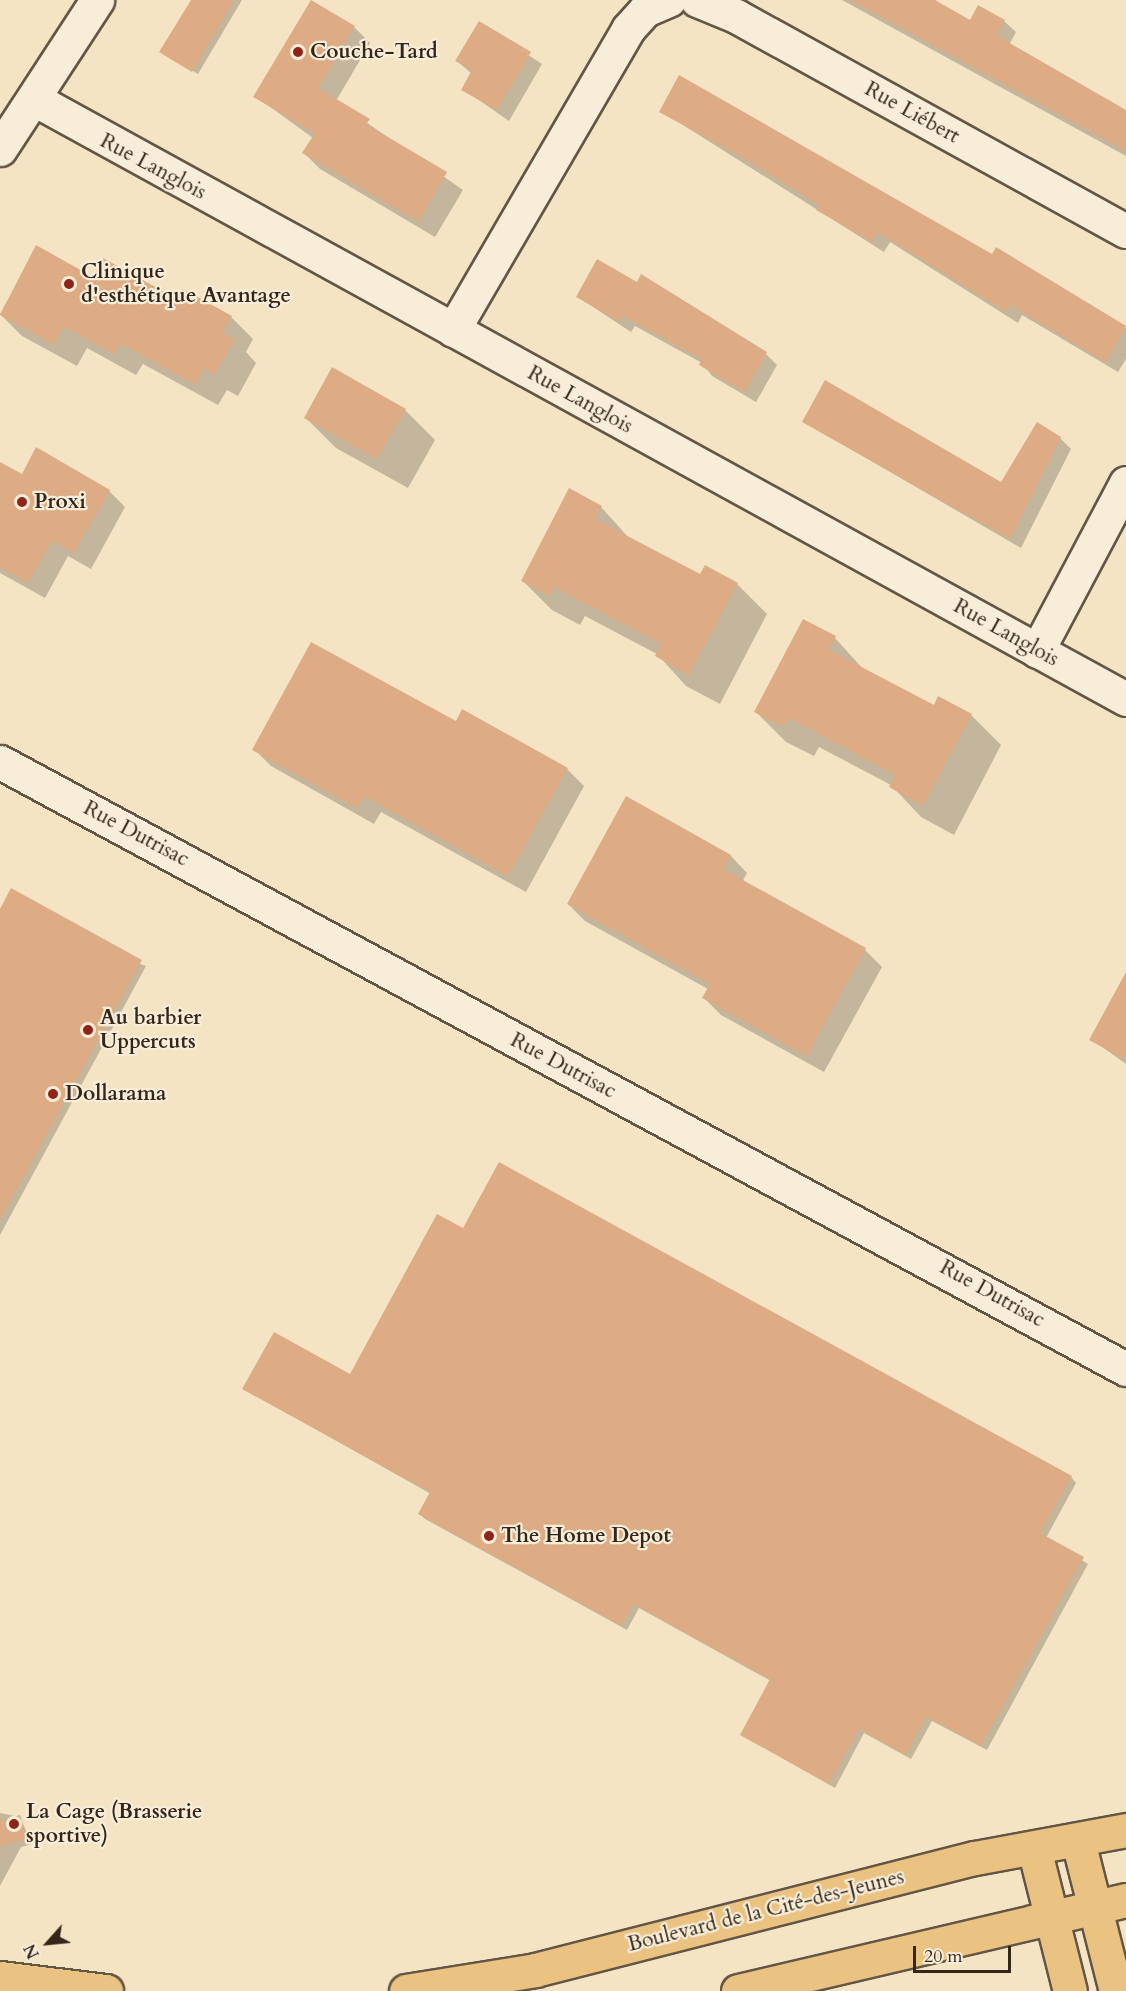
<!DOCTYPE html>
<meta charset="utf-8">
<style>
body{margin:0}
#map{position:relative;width:1126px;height:1991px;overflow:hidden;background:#f4e4c4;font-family:Cardo,serif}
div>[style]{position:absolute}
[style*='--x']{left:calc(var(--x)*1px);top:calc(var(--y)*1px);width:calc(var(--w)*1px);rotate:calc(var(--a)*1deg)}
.shadow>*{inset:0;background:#0003}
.building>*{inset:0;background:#ddab84}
.roads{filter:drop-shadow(2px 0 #645645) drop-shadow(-2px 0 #645645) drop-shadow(0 2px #645645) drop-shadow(0 -2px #645645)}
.minor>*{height:33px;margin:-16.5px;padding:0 16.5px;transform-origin:16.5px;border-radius:16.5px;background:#f8edd9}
.major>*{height:33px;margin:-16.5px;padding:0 16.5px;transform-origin:16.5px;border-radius:16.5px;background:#eac282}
.dots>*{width:16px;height:16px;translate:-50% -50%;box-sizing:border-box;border:3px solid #f8edd9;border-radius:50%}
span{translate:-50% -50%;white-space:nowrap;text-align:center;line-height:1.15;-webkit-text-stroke:4.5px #f8edd9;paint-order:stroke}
.poi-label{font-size:21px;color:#34261b;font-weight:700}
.left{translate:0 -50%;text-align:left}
.street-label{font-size:21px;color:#34261b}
.north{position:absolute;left:18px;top:1913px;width:60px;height:60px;-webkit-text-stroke:4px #f8edd9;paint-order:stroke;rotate:243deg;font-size:16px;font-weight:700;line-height:24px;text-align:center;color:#34261b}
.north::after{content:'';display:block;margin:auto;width:21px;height:27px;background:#34261b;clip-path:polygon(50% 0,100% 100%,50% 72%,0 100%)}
.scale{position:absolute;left:913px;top:1946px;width:98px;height:27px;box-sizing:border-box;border:3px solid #34261b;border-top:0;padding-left:8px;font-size:18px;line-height:21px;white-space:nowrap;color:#34261b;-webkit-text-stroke:4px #f8edd9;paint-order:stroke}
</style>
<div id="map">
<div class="shadow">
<i style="clip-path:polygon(192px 0,242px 0,198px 74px,161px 52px)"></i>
<i style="clip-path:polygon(842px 0,932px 0,970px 22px,1004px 21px,1016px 32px,1009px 45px,1126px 113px,1126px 156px)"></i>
<i style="clip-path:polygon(479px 23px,542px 64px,509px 121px,463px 89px,472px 74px,457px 61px)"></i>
<i style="clip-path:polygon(354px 27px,370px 43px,336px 101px,463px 190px,435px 237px,320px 169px,304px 153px,313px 138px,255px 96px)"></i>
<i style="clip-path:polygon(661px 111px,992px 256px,997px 249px,1126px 328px,1126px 359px,1118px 372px,1022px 315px,1018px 323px,890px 242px,884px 252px)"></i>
<i style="clip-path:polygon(37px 247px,94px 279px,177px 301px,183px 291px,231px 317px,253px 339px,246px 352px,256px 363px,238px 396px,227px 390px,218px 405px,143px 364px,136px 375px,87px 348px,77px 366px,22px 336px,0 314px)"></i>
<i style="clip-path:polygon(578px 297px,766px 354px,777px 365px,756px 402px,712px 376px,702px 363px,635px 326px,631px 332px)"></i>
<i style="clip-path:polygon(405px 410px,435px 440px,408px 488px,336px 448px,306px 418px)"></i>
<i style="clip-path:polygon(804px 422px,1001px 484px,1060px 438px,1071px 449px,1021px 548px)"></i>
<i style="clip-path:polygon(0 464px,22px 476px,109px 491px,125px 507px,91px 569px,68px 556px,45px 598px,0 573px)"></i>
<i style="clip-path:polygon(601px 507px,630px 539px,700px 576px,737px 584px,767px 614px,720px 704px,686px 686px,657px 654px,585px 616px,580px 625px,552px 610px,522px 580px)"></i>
<i style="clip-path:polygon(804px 621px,835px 638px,864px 670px,934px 707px,971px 715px,1001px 745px,954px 835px,921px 817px,891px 785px,819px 747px,814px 756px,786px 742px,756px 712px)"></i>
<i style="clip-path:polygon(457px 723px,567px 769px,584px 786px,526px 892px,381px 812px,374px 824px,271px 766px,254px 749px)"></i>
<i style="clip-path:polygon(731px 856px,747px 873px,742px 882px,865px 950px,882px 967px,824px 1072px,721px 1015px,704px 998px,708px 989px,585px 921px,568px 904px)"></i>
<i style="clip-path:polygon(0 913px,146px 966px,0 1235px)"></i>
<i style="clip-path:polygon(1126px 975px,1126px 1064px,1091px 1039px)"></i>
<i style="clip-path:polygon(464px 1230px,1071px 1477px,1076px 1483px,1046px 1538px,1088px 1564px,987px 1750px,932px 1721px,911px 1759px,864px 1733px,835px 1788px,741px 1735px,771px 1681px,639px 1608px,627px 1630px,425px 1519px,420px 1514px,431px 1494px,244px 1389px,351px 1376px)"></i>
<i style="clip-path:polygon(0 1813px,20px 1817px,32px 1844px,21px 1847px,0 1886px)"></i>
</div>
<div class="building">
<i style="clip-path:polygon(191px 0,234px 0,192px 72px,159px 52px)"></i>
<i style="clip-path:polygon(311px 0,355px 26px,318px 88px,370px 119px,366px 124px,447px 172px,419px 222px,302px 153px,315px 133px,253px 97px)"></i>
<i style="clip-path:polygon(851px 0,935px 0,970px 20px,978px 5px,1005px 20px,997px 35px,1006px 41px,1126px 110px,1126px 151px)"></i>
<i style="clip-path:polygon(479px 21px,531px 52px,497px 110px,461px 90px,472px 70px,455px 61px)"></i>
<i style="clip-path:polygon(679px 75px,992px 254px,996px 247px,1126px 326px,1106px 362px,1010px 305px,1006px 312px,878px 232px,873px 242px,816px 210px,819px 205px,742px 157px,659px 112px)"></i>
<i style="clip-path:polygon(36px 245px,93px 277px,103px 258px,177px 299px,183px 289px,232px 316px,223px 333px,235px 339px,215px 375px,204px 369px,196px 385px,120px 343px,114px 354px,64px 327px,54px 345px,0 315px)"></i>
<i style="clip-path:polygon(597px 259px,637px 282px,641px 274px,767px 352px,745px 392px,699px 365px,702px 359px,623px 316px,620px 322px,576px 297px)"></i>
<i style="clip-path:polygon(332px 367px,406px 409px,377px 459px,304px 418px)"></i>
<i style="clip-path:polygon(825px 380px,1001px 482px,1037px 422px,1061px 437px,1010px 539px,802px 422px)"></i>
<i style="clip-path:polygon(36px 447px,110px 490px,74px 553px,52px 541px,28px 583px,0 567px,0 462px,22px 474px)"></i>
<i style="clip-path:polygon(569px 488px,602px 506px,595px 519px,700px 574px,705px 565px,738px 583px,689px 675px,655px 656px,661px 644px,554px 587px,550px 596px,521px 581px)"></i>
<i style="clip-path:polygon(803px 619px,836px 636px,829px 650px,934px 705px,938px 696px,972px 714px,923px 806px,889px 787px,895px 775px,789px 718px,783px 727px,754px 712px)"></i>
<i style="clip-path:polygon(311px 642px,456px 721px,462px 709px,568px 768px,508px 876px,364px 796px,357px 808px,252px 750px)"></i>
<i style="clip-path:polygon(626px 796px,731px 855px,723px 869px,866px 948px,807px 1056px,702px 998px,710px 984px,567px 904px)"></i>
<i style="clip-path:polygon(11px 888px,142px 960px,0 1220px,0 909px)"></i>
<i style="clip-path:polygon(1126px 972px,1126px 1060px,1089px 1040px)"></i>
<i style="clip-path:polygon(499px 1162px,1072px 1476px,1040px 1533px,1084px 1557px,981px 1746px,926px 1716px,906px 1755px,859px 1729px,829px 1784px,740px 1735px,770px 1679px,633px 1604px,622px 1626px,418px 1514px,430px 1492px,242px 1389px,274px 1332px,350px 1374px,437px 1214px,463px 1228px)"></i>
<i style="clip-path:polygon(20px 1815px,27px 1839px,0 1846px,0 1821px)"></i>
</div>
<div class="roads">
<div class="minor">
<i style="--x:697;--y:0;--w:42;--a:22.3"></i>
<i style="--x:736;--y:16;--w:445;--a:28.9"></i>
<i style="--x:34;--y:99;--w:1246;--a:28.79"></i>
<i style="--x:0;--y:149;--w:178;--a:-56.9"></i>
<i style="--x:453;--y:330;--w:348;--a:-59.8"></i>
<i style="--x:628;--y:29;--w:25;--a:-48"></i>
<i style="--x:645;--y:10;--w:26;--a:-23"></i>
<i style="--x:1037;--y:651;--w:190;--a:-62.1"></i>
<i style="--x:0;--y:762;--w:1279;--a:28.33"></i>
</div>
<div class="major">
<i style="--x:1078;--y:1841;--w:155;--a:75.8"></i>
<i style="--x:1034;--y:1848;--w:147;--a:75.9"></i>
<i style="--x:0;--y:1978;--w:107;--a:7"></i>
<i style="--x:406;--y:1991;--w:131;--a:-9.2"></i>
<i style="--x:535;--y:1970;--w:454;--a:-14.3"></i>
<i style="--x:975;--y:1858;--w:154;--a:-10.5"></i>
<i style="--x:738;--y:1991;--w:399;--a:-13.2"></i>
</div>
</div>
<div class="dots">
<i style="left:298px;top:52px;background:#8f2418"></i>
<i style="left:69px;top:284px;background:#8f2418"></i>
<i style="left:22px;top:502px;background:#8f2418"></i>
<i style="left:88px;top:1030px;background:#8f2418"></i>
<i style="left:53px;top:1094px;background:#8f2418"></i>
<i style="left:489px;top:1536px;background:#8f2418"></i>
<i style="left:14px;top:1824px;background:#8f2418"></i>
</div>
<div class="poi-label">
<span class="left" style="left:310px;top:52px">Couche-Tard</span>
<span class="left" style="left:81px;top:284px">Clinique<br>d'esthétique Avantage</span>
<span class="left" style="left:34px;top:502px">Proxi</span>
<span class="left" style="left:100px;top:1030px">Au barbier<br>Uppercuts</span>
<span class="left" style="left:65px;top:1094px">Dollarama</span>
<span class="left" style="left:501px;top:1536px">The Home Depot</span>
<span class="left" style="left:26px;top:1824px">La Cage (Brasserie<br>sportive)</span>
</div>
<div class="street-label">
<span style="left:912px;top:113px;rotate:29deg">Rue Liébert</span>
<span style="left:153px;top:167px;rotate:28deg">Rue Langlois</span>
<span style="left:580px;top:400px;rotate:29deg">Rue Langlois</span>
<span style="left:1006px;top:633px;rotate:29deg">Rue Langlois</span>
<span style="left:136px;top:834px;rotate:28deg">Rue Dutrisac</span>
<span style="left:563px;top:1066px;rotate:28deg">Rue Dutrisac</span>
<span style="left:992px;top:1294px;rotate:29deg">Rue Dutrisac</span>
<span style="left:766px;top:1911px;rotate:-14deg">Boulevard de la Cité-des-Jeunes</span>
</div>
<div class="north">N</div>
<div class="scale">20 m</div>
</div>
